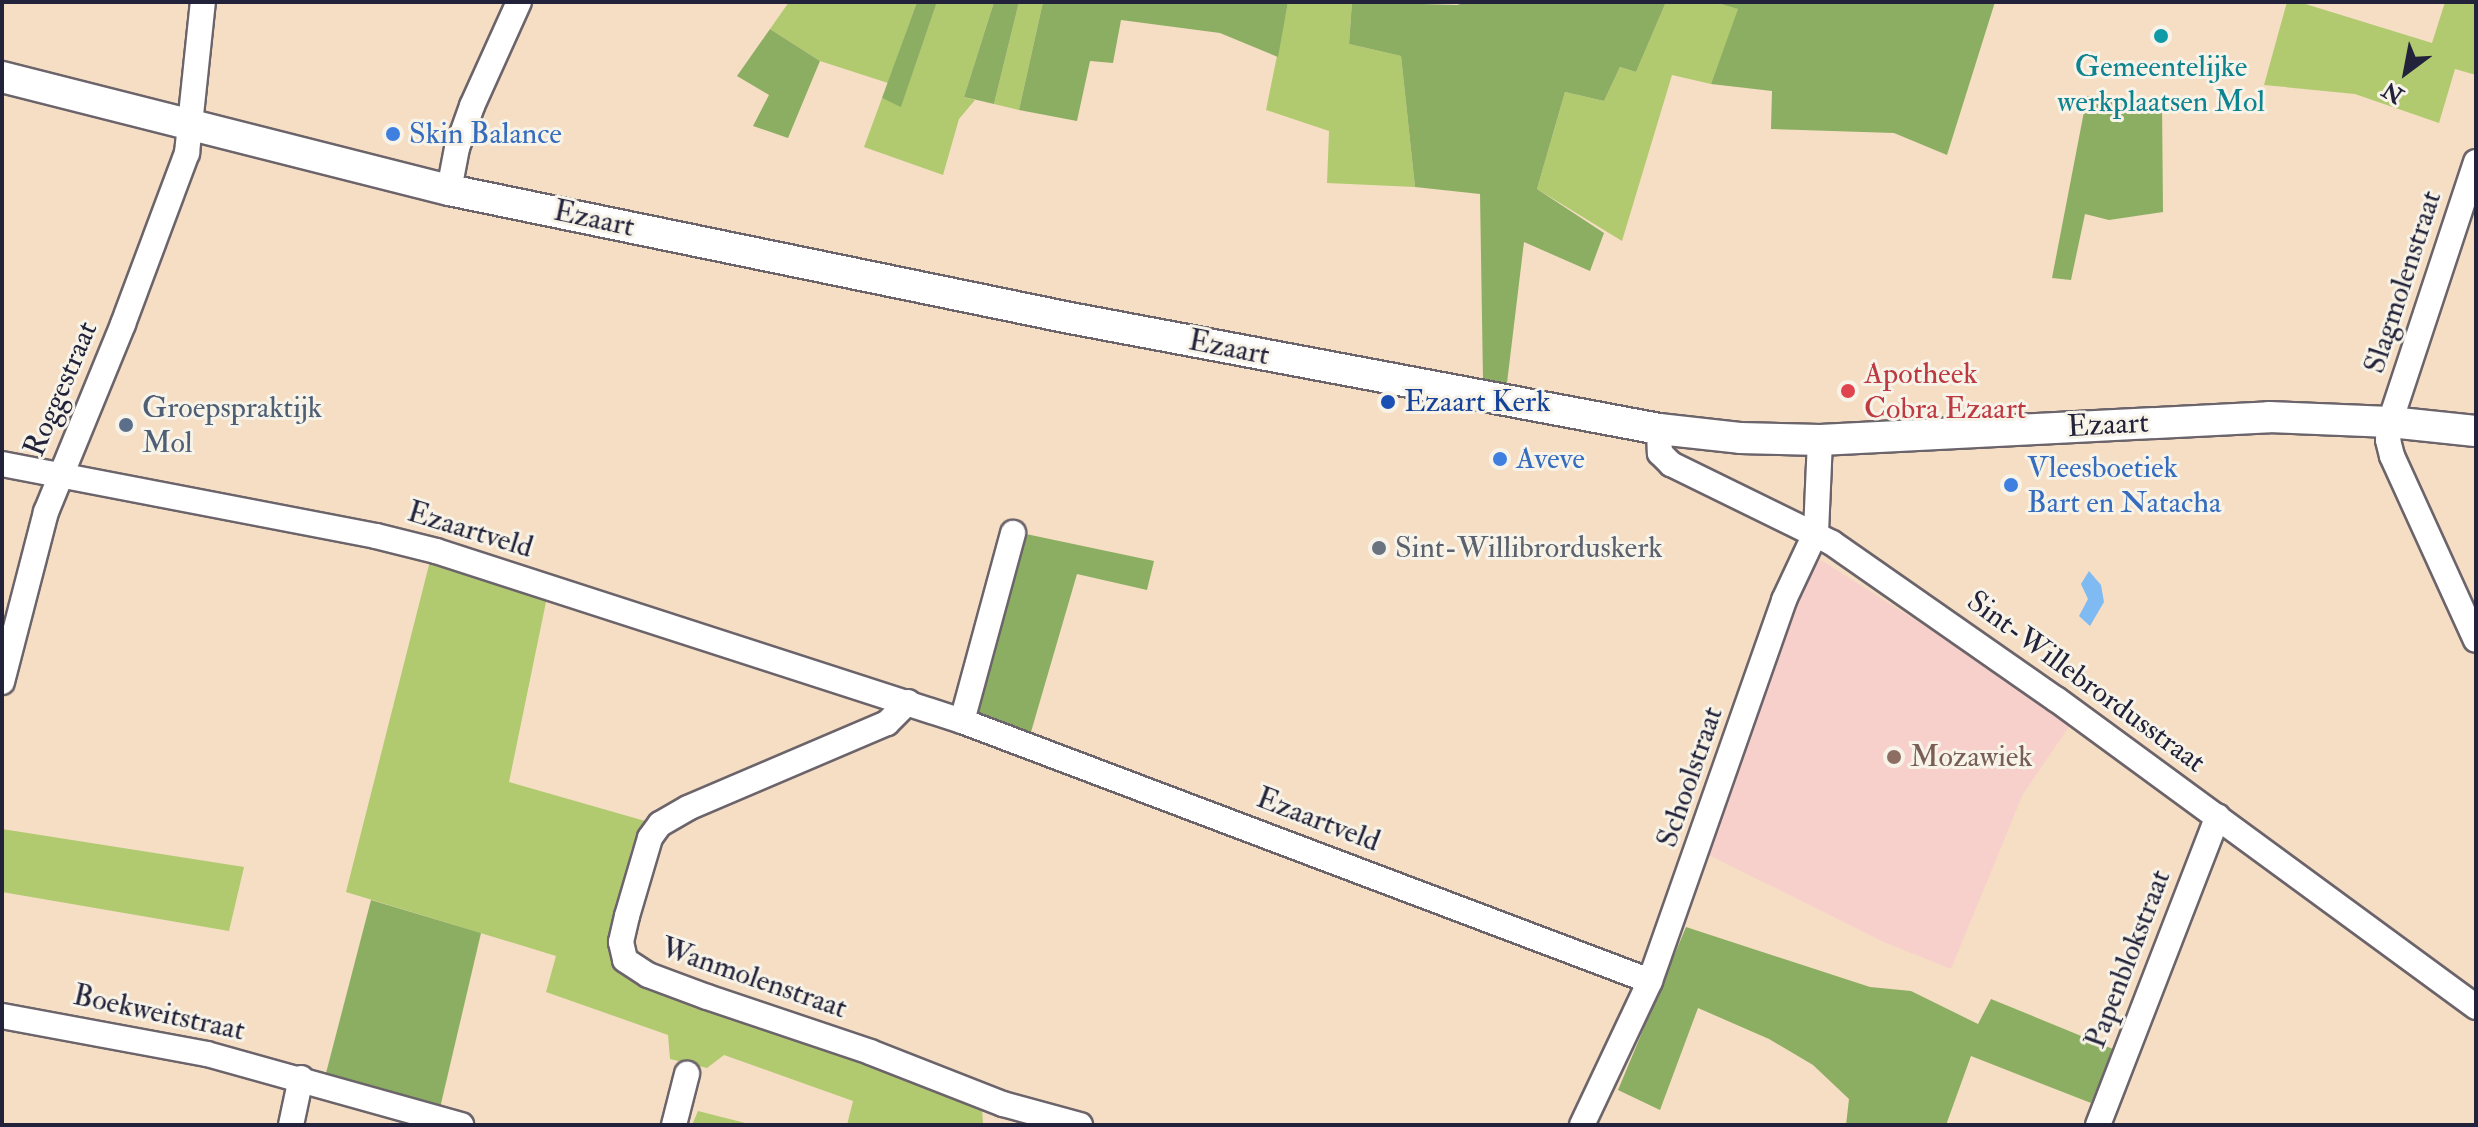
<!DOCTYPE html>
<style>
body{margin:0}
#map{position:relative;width:2478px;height:1127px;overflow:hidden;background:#f5dec4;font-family:"IM FELL Double Pica",serif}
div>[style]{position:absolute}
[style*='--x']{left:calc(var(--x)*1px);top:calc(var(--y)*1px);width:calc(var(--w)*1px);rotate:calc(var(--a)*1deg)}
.built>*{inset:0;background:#f7d0cc}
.green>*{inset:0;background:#b1ca70}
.forest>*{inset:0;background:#8cae62}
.water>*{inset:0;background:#7fbbf2}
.roads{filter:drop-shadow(2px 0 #6c646b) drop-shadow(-2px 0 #6c646b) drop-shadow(0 2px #6c646b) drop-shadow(0 -2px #6c646b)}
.minor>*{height:24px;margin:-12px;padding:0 12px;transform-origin:12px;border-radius:12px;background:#fff}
.major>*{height:30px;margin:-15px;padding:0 15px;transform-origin:15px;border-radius:15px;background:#fff}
.dots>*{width:22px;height:22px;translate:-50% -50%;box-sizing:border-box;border:4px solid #f7f3e8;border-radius:50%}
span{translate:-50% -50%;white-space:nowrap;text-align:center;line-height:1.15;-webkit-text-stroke:6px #f7f3e8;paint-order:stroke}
.culture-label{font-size:30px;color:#0d838f}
.shop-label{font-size:30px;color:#366cbe}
.left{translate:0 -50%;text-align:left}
.street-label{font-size:30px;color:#22223b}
.health-label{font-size:30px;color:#be3a42}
.transit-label{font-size:30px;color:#164399}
.service-label{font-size:30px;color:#4e5e75}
.worship-label{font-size:30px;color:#5b616d}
.education-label{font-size:30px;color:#785e54}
.frame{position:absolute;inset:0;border:4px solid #22223b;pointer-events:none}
.north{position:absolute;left:2366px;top:32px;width:80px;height:80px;-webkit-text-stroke:6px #f7f3e8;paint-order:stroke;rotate:212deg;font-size:22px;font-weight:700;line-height:32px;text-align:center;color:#22223b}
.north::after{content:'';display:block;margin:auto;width:28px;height:36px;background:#22223b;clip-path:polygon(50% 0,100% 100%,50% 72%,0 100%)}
</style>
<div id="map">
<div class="built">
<i style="clip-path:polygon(1821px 560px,1959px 648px,1963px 644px,2073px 721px,2023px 794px,1951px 969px,1884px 942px,1707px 854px,1791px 606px,1813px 561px,1818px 563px)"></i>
</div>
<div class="green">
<i style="clip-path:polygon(789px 2px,917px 2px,888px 83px,820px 61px,770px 29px)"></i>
<i style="clip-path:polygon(937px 2px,994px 2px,964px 97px,975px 100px,959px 119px,943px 175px,864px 147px,882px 98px,901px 106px)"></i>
<i style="clip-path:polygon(1019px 2px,1043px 2px,1019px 110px,994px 104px)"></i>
<i style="clip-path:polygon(1288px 2px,1352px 2px,1349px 44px,1401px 56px,1415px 187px,1327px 183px,1329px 131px,1266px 110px)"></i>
<i style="clip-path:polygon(1666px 2px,1714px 2px,1739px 9px,1711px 84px,1672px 75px,1622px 241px,1537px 189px,1565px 92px,1604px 101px,1620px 67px,1636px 72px)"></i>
<i style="clip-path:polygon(2287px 2px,2299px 2px,2432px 43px,2445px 2px,2476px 2px,2476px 75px,2455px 69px,2439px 123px,2355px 94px,2264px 85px)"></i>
<i style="clip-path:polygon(430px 561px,547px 597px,509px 782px,645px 821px,631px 850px,610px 943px,629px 978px,865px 1060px,982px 1106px,983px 1125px,847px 1125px,853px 1101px,724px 1055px,707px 1068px,670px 1059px,668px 1035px,546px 992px,556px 956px,346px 892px)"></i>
<i style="clip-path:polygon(2px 829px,244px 867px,229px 931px,2px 892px)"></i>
<i style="clip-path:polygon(698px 1111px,753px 1125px,692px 1125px)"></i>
</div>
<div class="forest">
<i style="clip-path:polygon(917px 2px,937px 2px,901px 107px,882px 98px)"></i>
<i style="clip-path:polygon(994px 2px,1019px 2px,994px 104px,964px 97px)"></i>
<i style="clip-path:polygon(1043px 2px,1288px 2px,1278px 57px,1220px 33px,1121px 20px,1113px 63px,1090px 61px,1077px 121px,1019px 110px)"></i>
<i style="clip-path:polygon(1352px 2px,1457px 5px,1468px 2px,1666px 2px,1636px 72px,1620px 67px,1604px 101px,1565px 92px,1537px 189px,1604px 233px,1590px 271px,1524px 242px,1507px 383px,1483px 380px,1480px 194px,1415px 187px,1401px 56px,1349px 44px)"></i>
<i style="clip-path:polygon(1714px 2px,1995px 2px,1947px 155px,1894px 133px,1771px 129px,1772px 91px,1711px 84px,1738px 9px)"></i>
<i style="clip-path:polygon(770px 29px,820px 61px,788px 138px,753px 126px,769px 95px,737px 76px)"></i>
<i style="clip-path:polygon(2087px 96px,2162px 101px,2163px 212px,2109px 220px,2085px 214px,2071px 280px,2052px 278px)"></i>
<i style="clip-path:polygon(1026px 534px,1154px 561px,1147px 590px,1077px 574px,1031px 732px,978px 715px)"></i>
<i style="clip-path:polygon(371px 900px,481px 933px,440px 1108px,325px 1077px)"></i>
<i style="clip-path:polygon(1686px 927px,1870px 987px,1911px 991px,1978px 1024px,1991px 999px,2113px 1049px,2091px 1103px,1971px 1056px,1946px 1125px,1846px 1125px,1849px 1099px,1813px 1065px,1769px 1039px,1698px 1008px,1660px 1110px,1618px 1090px)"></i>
</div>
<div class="water">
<i style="clip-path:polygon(2089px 571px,2101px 585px,2104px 602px,2090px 626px,2079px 616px,2088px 599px,2081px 584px)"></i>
</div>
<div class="roads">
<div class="minor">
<i style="--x:2476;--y:162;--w:274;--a:108.3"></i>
<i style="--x:2390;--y:422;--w:18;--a:96"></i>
<i style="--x:2388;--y:440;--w:16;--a:76"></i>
<i style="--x:2392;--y:456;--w:202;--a:65.5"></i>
<i style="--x:449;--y:190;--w:43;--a:-79.2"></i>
<i style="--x:457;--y:148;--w:45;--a:-70.3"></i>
<i style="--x:472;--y:106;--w:114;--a:-65.7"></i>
<i style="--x:1659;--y:429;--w:24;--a:88"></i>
<i style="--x:1660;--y:453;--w:16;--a:45"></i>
<i style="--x:1671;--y:464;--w:179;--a:26.1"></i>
<i style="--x:1832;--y:543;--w:273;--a:34.9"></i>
<i style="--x:2056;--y:699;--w:521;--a:36.25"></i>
<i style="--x:2;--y:464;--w:381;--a:10.9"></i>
<i style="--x:376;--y:536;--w:62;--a:14"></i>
<i style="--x:436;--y:551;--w:553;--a:17.91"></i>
<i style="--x:962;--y:721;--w:735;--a:20.7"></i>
<i style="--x:2;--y:682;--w:176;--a:-75.5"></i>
<i style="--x:46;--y:512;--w:203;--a:-67.7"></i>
<i style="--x:123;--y:324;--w:183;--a:-69.5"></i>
<i style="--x:187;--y:153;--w:152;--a:-84"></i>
<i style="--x:908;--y:702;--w:30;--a:135"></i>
<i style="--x:887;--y:723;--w:216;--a:156.9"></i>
<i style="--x:688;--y:808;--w:32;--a:150"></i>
<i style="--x:660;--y:824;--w:17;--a:126"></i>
<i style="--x:650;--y:838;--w:81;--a:106.4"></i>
<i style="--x:627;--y:916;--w:27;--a:103"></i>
<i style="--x:621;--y:942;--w:18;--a:77"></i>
<i style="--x:625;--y:960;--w:27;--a:33"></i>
<i style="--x:648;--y:975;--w:63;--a:20.4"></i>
<i style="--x:707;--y:997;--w:172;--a:18.6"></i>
<i style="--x:870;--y:1052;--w:143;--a:21.4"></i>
<i style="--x:1003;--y:1104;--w:80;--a:15.3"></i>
<i style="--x:962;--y:721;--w:195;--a:-74.8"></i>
<i style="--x:2;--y:1016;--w:208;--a:10.5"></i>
<i style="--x:207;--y:1054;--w:264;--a:15.6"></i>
<i style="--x:291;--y:1125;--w:48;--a:-78"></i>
<i style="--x:674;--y:1125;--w:53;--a:-75.7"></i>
<i style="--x:1582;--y:1125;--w:159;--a:-64.7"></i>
<i style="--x:1650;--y:981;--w:404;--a:-70.6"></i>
<i style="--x:1784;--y:600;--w:75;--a:-64.8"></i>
<i style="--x:1816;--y:532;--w:92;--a:-87.5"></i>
<i style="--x:2098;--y:1125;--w:331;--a:-68.8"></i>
</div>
<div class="major">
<i style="--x:2;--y:77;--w:461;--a:14.2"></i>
<i style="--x:449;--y:190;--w:634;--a:11.65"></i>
<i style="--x:1070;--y:318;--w:599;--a:10.67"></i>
<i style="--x:1659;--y:429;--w:81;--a:6.3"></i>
<i style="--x:1740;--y:438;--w:80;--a:1.4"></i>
<i style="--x:1820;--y:440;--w:450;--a:-2.9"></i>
<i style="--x:2269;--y:417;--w:121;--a:2.4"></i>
<i style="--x:2390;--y:422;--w:86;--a:6"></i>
</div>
</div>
<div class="dots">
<i style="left:2161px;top:36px;background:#0f9aa8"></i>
<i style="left:393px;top:134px;background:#3f7fe0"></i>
<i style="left:1848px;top:391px;background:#e0444e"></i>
<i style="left:1388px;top:402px;background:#1a4fb4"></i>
<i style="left:126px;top:425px;background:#5c6f8a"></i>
<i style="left:1500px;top:459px;background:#3f7fe0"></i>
<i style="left:2011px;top:485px;background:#3f7fe0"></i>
<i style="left:1379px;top:548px;background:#6b7280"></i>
<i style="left:1894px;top:757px;background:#8d6e63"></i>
</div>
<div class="culture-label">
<span style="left:2161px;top:84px">Gemeentelijke<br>werkplaatsen Mol</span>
</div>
<div class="shop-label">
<span class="left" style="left:409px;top:134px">Skin Balance</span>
<span class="left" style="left:1516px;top:459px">Aveve</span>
<span class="left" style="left:2027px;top:485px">Vleesboetiek<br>Bart en Natacha</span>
</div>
<div class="street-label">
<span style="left:594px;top:219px;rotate:12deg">Ezaart</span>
<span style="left:2403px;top:282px;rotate:-72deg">Slagmolenstraat</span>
<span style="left:1229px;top:348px;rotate:11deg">Ezaart</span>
<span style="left:61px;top:389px;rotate:-67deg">Roggestraat</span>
<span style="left:2108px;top:425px;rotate:-3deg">Ezaart</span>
<span style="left:470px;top:530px;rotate:17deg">Ezaartveld</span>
<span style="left:2086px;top:682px;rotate:36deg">Sint-Willebrordusstraat</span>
<span style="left:1690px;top:777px;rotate:-71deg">Schoolstraat</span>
<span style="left:1318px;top:820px;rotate:21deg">Ezaartveld</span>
<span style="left:2128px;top:959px;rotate:-69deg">Papenblokstraat</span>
<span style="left:754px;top:978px;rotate:19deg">Wanmolenstraat</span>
<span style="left:159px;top:1013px;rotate:12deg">Boekweitstraat</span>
</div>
<div class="health-label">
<span class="left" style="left:1864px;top:391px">Apotheek<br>Cobra Ezaart</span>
</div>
<div class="transit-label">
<span class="left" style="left:1404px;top:402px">Ezaart Kerk</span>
</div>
<div class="service-label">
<span class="left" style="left:142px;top:425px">Groepspraktijk<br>Mol</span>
</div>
<div class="worship-label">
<span class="left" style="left:1395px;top:548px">Sint-Willibrorduskerk</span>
</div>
<div class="education-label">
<span class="left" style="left:1910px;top:757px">Mozawiek</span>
</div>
<div class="frame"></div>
<div class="north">N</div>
</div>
